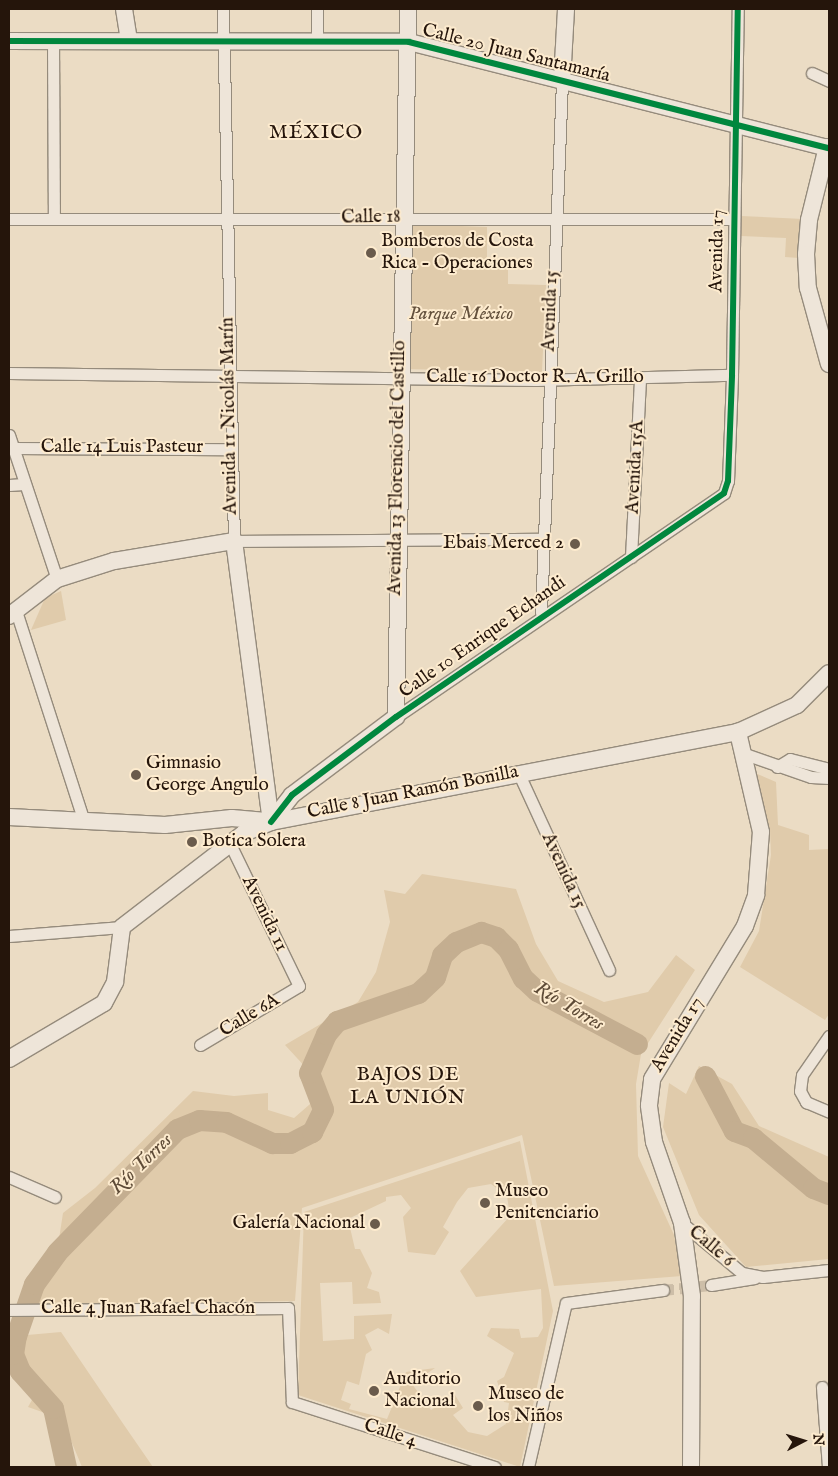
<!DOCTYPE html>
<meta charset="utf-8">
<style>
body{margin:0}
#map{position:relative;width:838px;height:1476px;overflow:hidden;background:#ebdcc4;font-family:"IM FELL English",serif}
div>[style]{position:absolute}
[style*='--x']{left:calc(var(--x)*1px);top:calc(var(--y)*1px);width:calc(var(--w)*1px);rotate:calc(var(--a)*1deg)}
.green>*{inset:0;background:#e0cbab}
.river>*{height:21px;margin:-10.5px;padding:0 10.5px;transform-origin:10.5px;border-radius:10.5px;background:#c4ae90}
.street-tunnel>*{height:11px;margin-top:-5.5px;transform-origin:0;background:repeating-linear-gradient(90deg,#cdbea8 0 11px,transparent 0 16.5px)}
.roads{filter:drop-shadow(1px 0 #958b7c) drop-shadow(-1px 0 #958b7c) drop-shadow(0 1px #958b7c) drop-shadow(0 -1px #958b7c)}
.street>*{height:11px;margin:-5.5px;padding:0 5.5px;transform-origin:5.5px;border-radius:5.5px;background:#eee5d9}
.secondary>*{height:16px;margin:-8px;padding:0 8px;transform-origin:8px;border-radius:8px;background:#eee5d9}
.cycleway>*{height:6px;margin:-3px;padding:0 3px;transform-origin:3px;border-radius:3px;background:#00873e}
.dots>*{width:14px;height:14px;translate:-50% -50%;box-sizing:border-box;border:2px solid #fdebce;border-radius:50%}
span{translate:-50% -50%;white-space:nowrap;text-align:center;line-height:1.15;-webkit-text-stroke:4px #fdebce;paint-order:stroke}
.street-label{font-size:19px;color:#25150b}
.poi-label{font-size:19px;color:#25150b}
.left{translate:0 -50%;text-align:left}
.right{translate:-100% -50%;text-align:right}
.park-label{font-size:19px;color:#63503c;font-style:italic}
.neighbourhood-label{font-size:20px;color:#25150b;letter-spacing:1px}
.water-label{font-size:20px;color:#5e4b37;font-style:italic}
.frame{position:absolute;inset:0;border:10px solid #25150b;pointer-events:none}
.north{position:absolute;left:778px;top:1416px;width:50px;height:50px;-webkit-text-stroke:4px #fdebce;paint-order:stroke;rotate:85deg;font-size:14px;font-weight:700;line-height:20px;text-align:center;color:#25150b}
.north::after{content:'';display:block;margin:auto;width:18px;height:22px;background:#25150b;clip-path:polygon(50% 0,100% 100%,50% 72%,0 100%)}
</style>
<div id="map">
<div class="green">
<i style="clip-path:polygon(741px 216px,803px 219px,799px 258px,785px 257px,786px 238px,741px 236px)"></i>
<i style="clip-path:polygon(409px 224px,487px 227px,487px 259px,508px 260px,508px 284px,546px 285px,542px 372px,403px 369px)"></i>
<i style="clip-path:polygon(61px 591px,66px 620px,31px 630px,45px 598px)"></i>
<i style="clip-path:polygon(755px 773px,776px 782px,778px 825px,809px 835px,809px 850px,829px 849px,829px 1014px,825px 1020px,740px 967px,759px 931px,771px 855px,770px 831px)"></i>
<i style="clip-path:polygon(422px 874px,516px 889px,536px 944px,558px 981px,604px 1002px,648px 992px,676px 955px,695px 970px,641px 1054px,636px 1084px,638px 1156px,674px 1235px,682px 1276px,554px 1286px,522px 1135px,302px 1208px,295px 1301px,27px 1304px,34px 1284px,57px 1252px,63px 1213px,95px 1188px,193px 1091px,234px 1096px,268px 1093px,268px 1110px,294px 1118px,317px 1098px,321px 1084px,285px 1045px,358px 1002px,376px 972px,390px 922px,384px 890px,405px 894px)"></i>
<i style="clip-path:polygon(699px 1066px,732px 1084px,759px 1126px,829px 1157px,829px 1259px,746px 1267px,699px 1215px,663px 1127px,669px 1083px,686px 1094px)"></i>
<i style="clip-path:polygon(evenodd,520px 1141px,553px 1311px,520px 1467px,298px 1395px,304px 1212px,520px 1141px,491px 1184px,507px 1196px,510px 1216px,460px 1271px,476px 1297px,541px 1289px,543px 1328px,538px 1337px,521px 1338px,519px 1329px,491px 1328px,487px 1336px,514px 1353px,504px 1377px,497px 1381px,504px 1402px,509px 1403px,506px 1424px,487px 1436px,468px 1432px,453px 1415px,463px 1408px,455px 1395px,431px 1410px,412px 1384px,435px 1368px,406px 1372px,387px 1419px,349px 1409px,351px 1404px,341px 1400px,347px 1381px,359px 1385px,366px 1354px,372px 1350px,365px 1335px,378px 1328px,389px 1334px,392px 1314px,354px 1316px,354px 1339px,323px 1341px,320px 1283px,352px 1282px,353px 1304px,381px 1303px,379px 1292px,367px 1288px,372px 1273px,360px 1249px,355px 1249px,348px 1219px,386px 1201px,386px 1197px,401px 1195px,411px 1208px,403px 1217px,408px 1252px,435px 1255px,449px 1232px,443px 1227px,457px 1202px,468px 1188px,491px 1184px)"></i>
<i style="clip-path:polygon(61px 1332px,124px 1425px,153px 1467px,82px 1467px,62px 1419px,28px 1407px,37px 1391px,13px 1354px,16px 1336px)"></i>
</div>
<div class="river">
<i style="--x:705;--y:1076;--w:62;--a:62.2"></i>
<i style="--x:734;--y:1131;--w:20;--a:20"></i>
<i style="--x:753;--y:1138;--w:78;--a:39.8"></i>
<i style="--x:813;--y:1188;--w:17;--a:21"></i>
<i style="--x:66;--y:1467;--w:60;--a:-102.4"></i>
<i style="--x:53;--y:1408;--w:50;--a:-131.7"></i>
<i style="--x:20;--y:1371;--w:18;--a:-112"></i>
<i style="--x:13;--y:1354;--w:18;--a:-81"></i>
<i style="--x:16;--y:1336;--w:55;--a:-70.9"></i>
<i style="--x:34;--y:1284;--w:39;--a:-54"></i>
<i style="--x:57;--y:1252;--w:172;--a:-45.7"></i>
<i style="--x:177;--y:1129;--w:24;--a:-22"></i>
<i style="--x:199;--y:1120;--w:27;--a:4"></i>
<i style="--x:226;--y:1122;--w:51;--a:24.5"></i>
<i style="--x:272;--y:1143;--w:18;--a:0"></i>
<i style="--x:290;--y:1143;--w:25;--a:-27"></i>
<i style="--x:312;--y:1132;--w:25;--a:-64"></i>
<i style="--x:323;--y:1109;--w:39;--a:-111"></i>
<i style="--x:309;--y:1073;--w:43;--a:-66.4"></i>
<i style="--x:326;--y:1034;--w:17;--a:-50"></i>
<i style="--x:337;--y:1021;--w:86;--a:-19.1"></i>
<i style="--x:418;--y:993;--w:23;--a:-43"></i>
<i style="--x:435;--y:977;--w:23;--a:-72"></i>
<i style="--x:442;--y:955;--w:19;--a:-43"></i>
<i style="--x:456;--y:942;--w:27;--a:-22"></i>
<i style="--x:481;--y:932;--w:16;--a:18"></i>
<i style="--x:496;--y:937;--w:17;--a:45"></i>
<i style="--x:508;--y:949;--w:33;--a:63"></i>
<i style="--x:523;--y:978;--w:19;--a:43"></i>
<i style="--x:537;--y:991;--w:113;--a:27.9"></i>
</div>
<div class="street-tunnel">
<i style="--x:663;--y:1290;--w:48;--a:-5.9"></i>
</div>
<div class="roads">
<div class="street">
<i style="--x:223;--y:9;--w:532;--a:88.82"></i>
<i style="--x:234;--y:541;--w:308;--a:-0.4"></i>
<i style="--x:317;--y:9;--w:32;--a:90"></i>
<i style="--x:53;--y:41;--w:178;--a:89.7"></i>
<i style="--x:812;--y:73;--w:19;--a:25"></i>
<i style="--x:9;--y:219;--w:724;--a:0"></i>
<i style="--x:9;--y:373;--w:527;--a:0.76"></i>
<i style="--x:536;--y:380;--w:196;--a:-1.5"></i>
<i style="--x:9;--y:435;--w:152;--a:71.6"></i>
<i style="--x:13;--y:448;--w:218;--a:0.3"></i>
<i style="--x:9;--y:485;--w:15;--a:-4"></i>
<i style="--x:631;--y:557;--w:179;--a:-87.1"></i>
<i style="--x:16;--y:611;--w:222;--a:72.1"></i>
<i style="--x:541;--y:613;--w:532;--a:-87.74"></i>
<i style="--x:396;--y:717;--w:397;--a:-34.3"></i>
<i style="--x:724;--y:493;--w:13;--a:-72"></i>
<i style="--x:728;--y:481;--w:106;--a:-87.8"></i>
<i style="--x:732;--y:375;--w:366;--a:-89.1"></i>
<i style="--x:742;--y:753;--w:73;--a:19.2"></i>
<i style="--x:811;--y:777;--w:18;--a:3"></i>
<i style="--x:777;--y:767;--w:15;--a:-32"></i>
<i style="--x:790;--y:759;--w:40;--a:14.4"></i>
<i style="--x:518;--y:772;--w:218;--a:65.3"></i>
<i style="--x:9;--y:936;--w:113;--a:-4.6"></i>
<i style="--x:829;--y:1036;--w:47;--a:124.7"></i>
<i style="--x:802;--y:1075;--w:16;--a:97"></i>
<i style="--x:800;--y:1091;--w:13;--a:61"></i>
<i style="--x:806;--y:1102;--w:25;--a:23"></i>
<i style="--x:200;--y:1045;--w:115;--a:-30.8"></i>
<i style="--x:299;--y:986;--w:160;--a:-115.9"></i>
<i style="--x:9;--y:1177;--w:50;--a:23.5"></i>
<i style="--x:682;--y:1223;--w:78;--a:39.8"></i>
<i style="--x:742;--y:1273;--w:21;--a:11"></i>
<i style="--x:763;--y:1277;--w:66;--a:-6.1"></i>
<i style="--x:711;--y:1285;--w:44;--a:-9.2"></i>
<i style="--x:9;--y:1310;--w:279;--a:-0.4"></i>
<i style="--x:288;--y:1308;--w:94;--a:87.6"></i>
<i style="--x:292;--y:1402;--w:213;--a:17.8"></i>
<i style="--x:822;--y:1387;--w:80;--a:85.7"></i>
<i style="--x:528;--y:1467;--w:168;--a:-77"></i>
<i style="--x:566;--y:1303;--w:98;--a:-7.6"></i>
</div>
<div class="secondary">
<i style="--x:124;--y:9;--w:31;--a:81"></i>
<i style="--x:9;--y:41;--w:400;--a:0.1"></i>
<i style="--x:409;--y:42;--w:433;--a:14.2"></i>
<i style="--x:562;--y:81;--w:72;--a:-86.8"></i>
<i style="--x:827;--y:147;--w:75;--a:103.9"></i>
<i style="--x:809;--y:220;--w:34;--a:95"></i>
<i style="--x:806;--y:254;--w:34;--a:87"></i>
<i style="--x:808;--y:288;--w:79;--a:74.6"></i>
<i style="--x:9;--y:616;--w:61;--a:-37.6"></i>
<i style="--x:57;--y:579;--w:60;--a:-17.5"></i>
<i style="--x:114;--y:561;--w:122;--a:-9.5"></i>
<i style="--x:234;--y:541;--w:283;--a:82.5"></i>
<i style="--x:9;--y:817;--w:156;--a:2.9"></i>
<i style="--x:165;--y:825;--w:67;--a:-6"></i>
<i style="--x:232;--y:818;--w:37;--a:5"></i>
<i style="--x:271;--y:822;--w:34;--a:-52"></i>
<i style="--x:292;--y:795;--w:130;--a:-36.9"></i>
<i style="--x:396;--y:717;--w:708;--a:-89.03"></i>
<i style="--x:9;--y:1059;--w:110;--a:-30.5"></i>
<i style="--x:104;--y:1003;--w:24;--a:-62"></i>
<i style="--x:115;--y:982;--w:55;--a:-82.7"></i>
<i style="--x:122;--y:927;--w:154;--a:-37.6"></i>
<i style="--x:244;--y:833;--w:29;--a:-22"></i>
<i style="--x:271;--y:822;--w:476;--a:-10.9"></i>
<i style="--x:738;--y:732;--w:65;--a:-24.6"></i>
<i style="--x:797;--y:705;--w:45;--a:-45"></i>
<i style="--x:691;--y:1467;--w:171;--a:-89.7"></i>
<i style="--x:692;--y:1296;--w:74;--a:-97.8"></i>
<i style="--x:682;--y:1223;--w:86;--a:-109.1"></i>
<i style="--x:654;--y:1142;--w:37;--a:-98"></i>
<i style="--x:649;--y:1105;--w:26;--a:-83"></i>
<i style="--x:652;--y:1079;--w:179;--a:-58.7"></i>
<i style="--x:745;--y:926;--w:33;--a:-70"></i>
<i style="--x:756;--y:895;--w:63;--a:-85.5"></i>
<i style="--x:761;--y:832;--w:103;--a:-103"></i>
</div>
</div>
<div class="cycleway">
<i style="--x:9;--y:41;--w:400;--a:0.1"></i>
<i style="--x:409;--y:42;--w:433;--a:14.2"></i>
<i style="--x:271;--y:822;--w:34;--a:-52"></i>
<i style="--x:292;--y:795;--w:130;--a:-36.9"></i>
<i style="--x:396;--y:717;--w:397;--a:-34.3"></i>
<i style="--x:724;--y:493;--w:13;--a:-72"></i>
<i style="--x:728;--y:481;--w:106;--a:-87.8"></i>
<i style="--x:732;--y:375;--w:366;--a:-89.1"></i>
</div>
<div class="dots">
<i style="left:371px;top:253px;background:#6a5b4c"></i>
<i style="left:575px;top:544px;background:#6a5b4c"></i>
<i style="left:136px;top:775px;background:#6a5b4c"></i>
<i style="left:192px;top:842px;background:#6a5b4c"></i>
<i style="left:485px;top:1203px;background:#6a5b4c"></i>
<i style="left:375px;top:1224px;background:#6a5b4c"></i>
<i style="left:374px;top:1391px;background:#6a5b4c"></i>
<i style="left:478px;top:1406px;background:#6a5b4c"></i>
</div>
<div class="street-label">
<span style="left:516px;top:54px;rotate:14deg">Calle 20 Juan Santamaría</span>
<span style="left:371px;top:218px;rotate:-1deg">Calle 18</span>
<span style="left:718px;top:251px;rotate:-89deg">Avenida 17</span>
<span style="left:551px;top:311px;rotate:-88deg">Avenida 15</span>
<span style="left:535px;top:378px">Calle 16 Doctor R. A. Grillo</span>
<span style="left:230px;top:416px;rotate:-91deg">Avenida 11 Nicolás Marín</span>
<span style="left:122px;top:448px">Calle 14 Luis Pasteur</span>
<span style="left:636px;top:467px;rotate:-87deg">Avenida 15A</span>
<span style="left:398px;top:468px;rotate:-89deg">Avenida 13 Florencio del Castillo</span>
<span style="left:483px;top:638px;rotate:-35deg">Calle 10 Enrique Echandi</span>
<span style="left:413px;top:793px;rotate:-11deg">Calle 8 Juan Ramón Bonilla</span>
<span style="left:563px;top:871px;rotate:65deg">Avenida 15</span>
<span style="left:264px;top:914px;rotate:64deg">Avenida 11</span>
<span style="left:250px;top:1016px;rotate:-31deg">Calle 6A</span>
<span style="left:678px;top:1035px;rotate:-59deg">Avenida 17</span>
<span style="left:711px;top:1247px;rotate:40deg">Calle 6</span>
<span style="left:148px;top:1309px">Calle 4 Juan Rafael Chacón</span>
<span style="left:390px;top:1434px;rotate:18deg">Calle 4</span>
</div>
<div class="poi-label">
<span class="left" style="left:381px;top:253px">Bomberos de Costa<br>Rica - Operaciones</span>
<span class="right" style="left:564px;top:544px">Ebais Merced 2</span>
<span class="left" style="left:146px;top:775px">Gimnasio<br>George Angulo</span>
<span class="left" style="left:202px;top:842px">Botica Solera</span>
<span class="left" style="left:495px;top:1203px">Museo<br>Penitenciario</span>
<span class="right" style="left:365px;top:1224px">Galería Nacional</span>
<span class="left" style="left:384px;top:1391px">Auditorio<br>Nacional</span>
<span class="left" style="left:488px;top:1406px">Museo de<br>los Niños</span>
</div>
<div class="park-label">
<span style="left:461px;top:315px">Parque México</span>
</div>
<div class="neighbourhood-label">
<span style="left:316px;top:132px">MÉXICO</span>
<span style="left:408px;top:1086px">BAJOS DE<br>LA UNIÓN</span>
</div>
<div class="water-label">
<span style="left:569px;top:1006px;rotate:31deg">Río Torres</span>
<span style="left:141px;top:1164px;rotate:-44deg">Río Torres</span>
</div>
<div class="frame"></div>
<div class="north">N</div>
</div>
